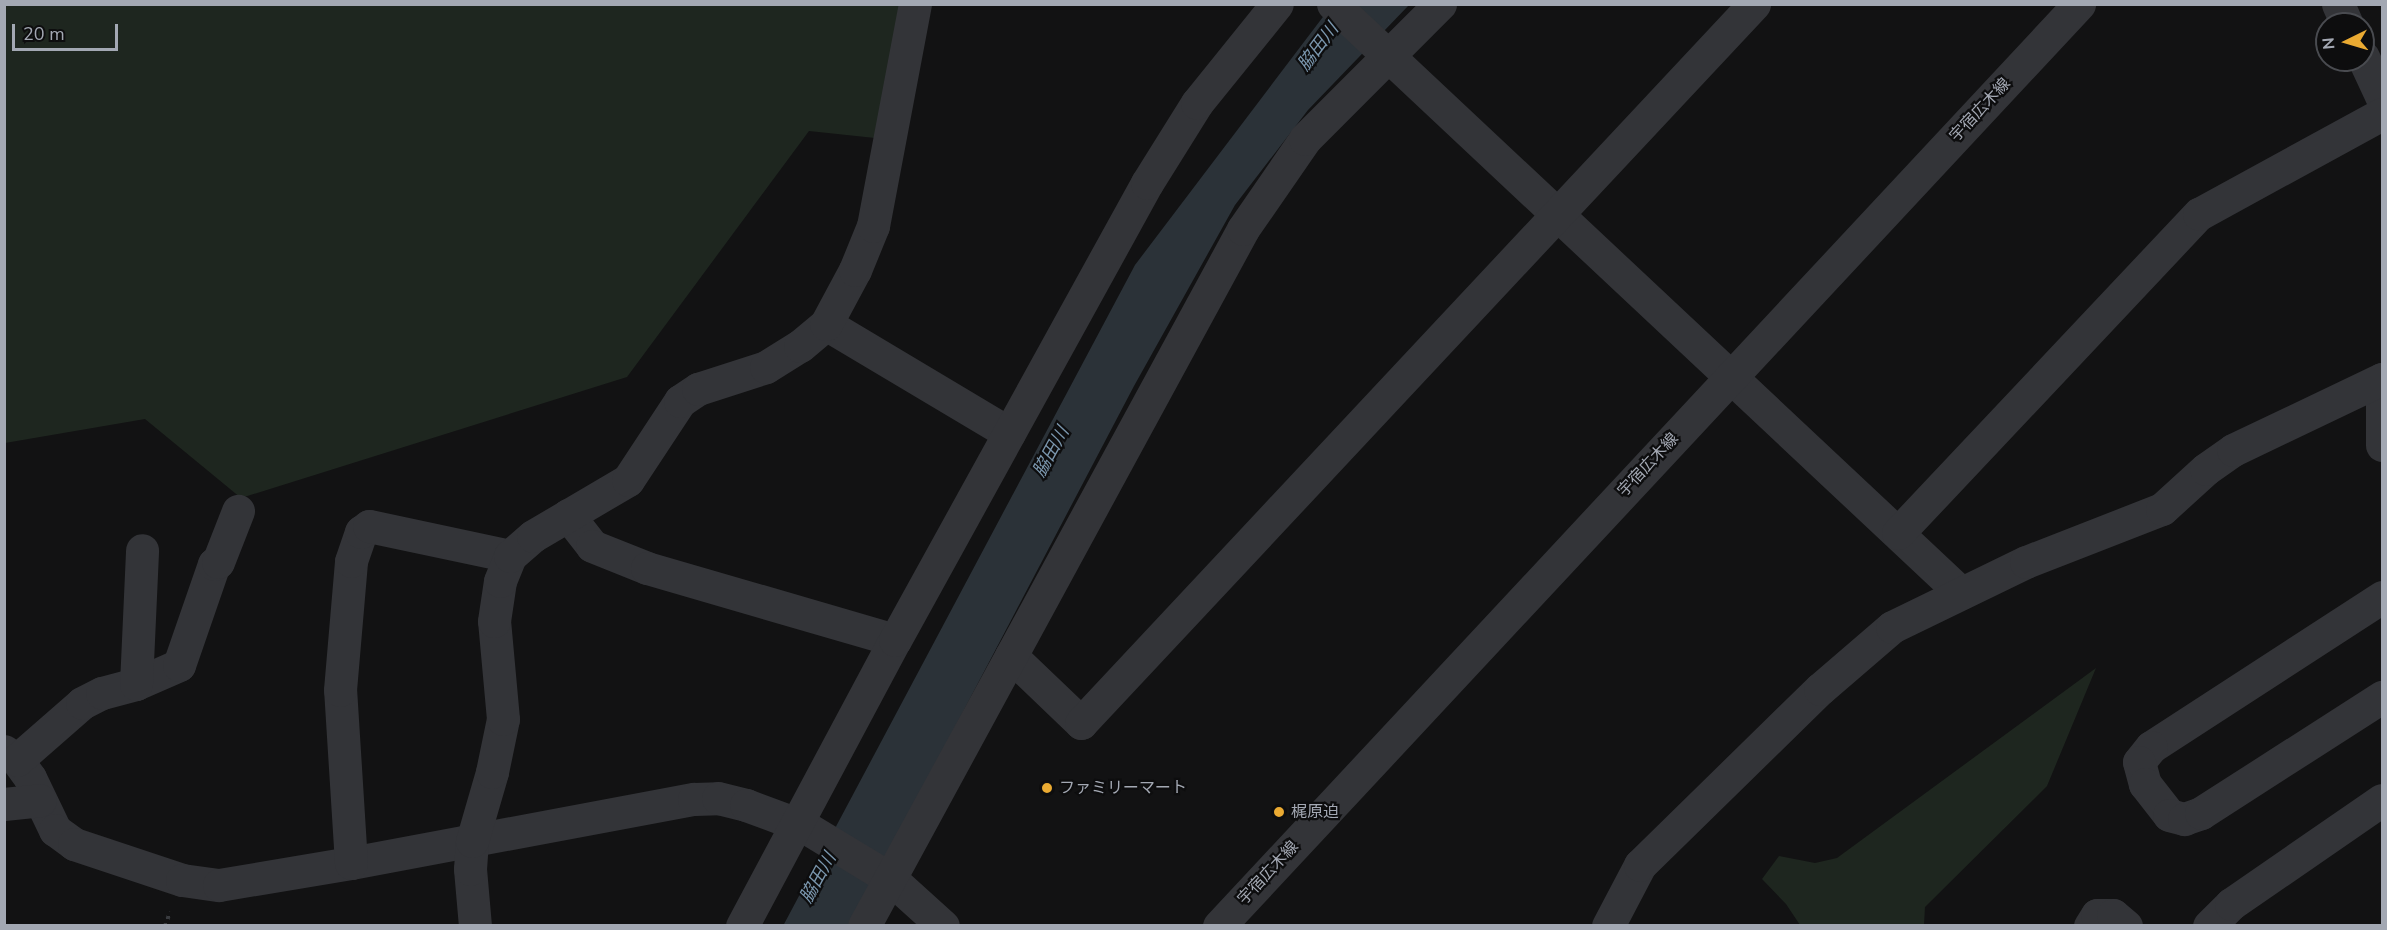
<!DOCTYPE html>
<meta charset="utf-8">
<style>
body{margin:0}
#map{position:relative;width:2387px;height:930px;overflow:hidden;background:#121213;font-family:"Nunito Sans","Noto Sans JP",sans-serif}
div>[style]{position:absolute}
[style*='--x']{left:calc(var(--x)*1px);top:calc(var(--y)*1px);width:calc(var(--w)*1px);rotate:calc(var(--a)*1deg)}
.green>*{inset:0;background:#1e261f}
.water>*{inset:0;background:#2b3238}
.path>*{height:4px;margin-top:-2px;transform-origin:0;background:repeating-linear-gradient(90deg,#393b3f 0 3px,transparent 0 7.5px)}
.minor>*{height:33px;margin:-16.5px;padding:0 16.5px;transform-origin:16.5px;border-radius:16.5px;background:#333438}
.tertiary>*{height:33px;margin:-16.5px;padding:0 16.5px;transform-origin:16.5px;border-radius:16.5px;background:#333438}
.dots>*{width:16px;height:16px;translate:-50% -50%;box-sizing:border-box;border:3px solid #0d0d0e;border-radius:50%}
span{translate:-50% -50%;white-space:nowrap;text-align:center;line-height:1.15;-webkit-text-stroke:4.5px #0d0d0e;paint-order:stroke}
.street-label{font-size:16px;color:#a3a8b3}
.poi-label{font-size:16px;color:#a3a8b3}
.left{translate:0 -50%;text-align:left}
.water-label{font-size:18px;color:#7b97ae;font-style:italic}
.frame{position:absolute;inset:0;border:6px solid #a3a8b3;pointer-events:none}
.north{position:absolute;left:2315px;top:12px;width:60px;height:60px;box-sizing:border-box;background:#0d0d0e;border:2px solid #494b50;border-radius:50%;rotate:265deg;font-size:16px;font-weight:700;line-height:24px;text-align:center;color:#a3a8b3}
.north::after{content:'';display:block;margin:auto;width:21px;height:27px;background:#eaaa32;clip-path:polygon(50% 0,100% 100%,50% 72%,0 100%)}
.scale{position:absolute;left:12px;top:24px;width:106px;height:27px;box-sizing:border-box;border:3px solid #a3a8b3;border-top:0;padding-left:8px;font-size:18px;line-height:21px;white-space:nowrap;color:#a3a8b3;-webkit-text-stroke:4px #0d0d0e;paint-order:stroke}
</style>
<div id="map">
<div class="green">
<i style="clip-path:polygon(5px 5px,904px 5px,875px 138px,809px 131px,627px 377px,241px 498px,145px 419px,5px 443px)"></i>
<i style="clip-path:polygon(2096px 668px,2047px 786px,1925px 907px,1924px 925px,1800px 925px,1786px 904px,1762px 879px,1779px 856px,1815px 863px,1837px 858px)"></i>
</div>
<div class="water">
<i style="clip-path:polygon(1332px 5px,1409px 5px,1308px 110px,1235px 205px,1134px 386px,851px 925px,783px 926px,1135px 265px)"></i>
</div>
<div class="path">
<i style="--x:165;--y:926;--w:15;--a:-70"></i>
</div>
<div class="minor">
<i style="--x:1333;--y:4;--w:861;--a:43.16"></i>
<i style="--x:2338;--y:4;--w:22;--a:66"></i>
<i style="--x:2363;--y:57;--w:45;--a:65.1"></i>
<i style="--x:826;--y:324;--w:213;--a:30.8"></i>
<i style="--x:2382;--y:379;--w:66;--a:90"></i>
<i style="--x:568;--y:515;--w:39;--a:52"></i>
<i style="--x:592;--y:546;--w:59;--a:21.8"></i>
<i style="--x:647;--y:568;--w:258;--a:16.2"></i>
<i style="--x:1898;--y:533;--w:439;--a:-46.7"></i>
<i style="--x:2199;--y:214;--w:209;--a:-28.7"></i>
<i style="--x:2382;--y:597;--w:275;--a:147"></i>
<i style="--x:2151;--y:747;--w:19;--a:129"></i>
<i style="--x:2139;--y:762;--w:23;--a:75"></i>
<i style="--x:2145;--y:784;--w:39;--a:52"></i>
<i style="--x:2169;--y:815;--w:16;--a:15"></i>
<i style="--x:2184;--y:819;--w:18;--a:-19"></i>
<i style="--x:2201;--y:813;--w:215;--a:-32.7"></i>
<i style="--x:1011;--y:656;--w:97;--a:43.7"></i>
<i style="--x:1081;--y:723;--w:985;--a:-46.89"></i>
<i style="--x:136;--y:684;--w:47;--a:-23.8"></i>
<i style="--x:179;--y:665;--w:107;--a:-70.9"></i>
<i style="--x:214;--y:564;--w:4;--a:-27"></i>
<i style="--x:218;--y:562;--w:55;--a:-68.6"></i>
<i style="--x:4;--y:751;--w:16;--a:35"></i>
<i style="--x:17;--y:760;--w:22;--a:54"></i>
<i style="--x:30;--y:778;--w:58;--a:64.3"></i>
<i style="--x:55;--y:830;--w:24;--a:36"></i>
<i style="--x:74;--y:844;--w:114;--a:18.4"></i>
<i style="--x:182;--y:880;--w:37;--a:8"></i>
<i style="--x:219;--y:885;--w:134;--a:-9.5"></i>
<i style="--x:351;--y:863;--w:349;--a:-10.6"></i>
<i style="--x:694;--y:799;--w:24;--a:-2"></i>
<i style="--x:718;--y:798;--w:29;--a:14"></i>
<i style="--x:746;--y:805;--w:63;--a:20.4"></i>
<i style="--x:805;--y:827;--w:100;--a:31.2"></i>
<i style="--x:891;--y:879;--w:70;--a:42.1"></i>
<i style="--x:17;--y:760;--w:86;--a:-41.2"></i>
<i style="--x:82;--y:703;--w:22;--a:-27"></i>
<i style="--x:102;--y:693;--w:35;--a:-15"></i>
<i style="--x:136;--y:684;--w:134;--a:-87.4"></i>
<i style="--x:4;--y:804;--w:36;--a:-6"></i>
<i style="--x:351;--y:863;--w:173;--a:-93.6"></i>
<i style="--x:340;--y:690;--w:129;--a:-85.1"></i>
<i style="--x:351;--y:561;--w:31;--a:-71"></i>
<i style="--x:361;--y:532;--w:10;--a:-37"></i>
<i style="--x:369;--y:526;--w:144;--a:12"></i>
<i style="--x:475;--y:926;--w:57;--a:-95"></i>
<i style="--x:470;--y:869;--w:28;--a:-86"></i>
<i style="--x:472;--y:841;--w:72;--a:-73.8"></i>
<i style="--x:492;--y:772;--w:54;--a:-78.3"></i>
<i style="--x:503;--y:719;--w:98;--a:-95.2"></i>
<i style="--x:494;--y:621;--w:40;--a:-81.5"></i>
<i style="--x:500;--y:581;--w:27;--a:-68"></i>
<i style="--x:510;--y:556;--w:30;--a:-41"></i>
<i style="--x:533;--y:536;--w:110;--a:-30.5"></i>
<i style="--x:628;--y:480;--w:95;--a:-56.6"></i>
<i style="--x:680;--y:401;--w:22;--a:-34"></i>
<i style="--x:698;--y:389;--w:71;--a:-17.9"></i>
<i style="--x:766;--y:367;--w:40;--a:-32"></i>
<i style="--x:800;--y:346;--w:34;--a:-40"></i>
<i style="--x:826;--y:324;--w:61;--a:-61.8"></i>
<i style="--x:855;--y:270;--w:48;--a:-67.8"></i>
<i style="--x:873;--y:226;--w:226;--a:-79.3"></i>
<i style="--x:742;--y:926;--w:324;--a:-61.9"></i>
<i style="--x:895;--y:640;--w:522;--a:-61.13"></i>
<i style="--x:1147;--y:183;--w:94;--a:-58"></i>
<i style="--x:1197;--y:103;--w:127;--a:-51.1"></i>
<i style="--x:864;--y:926;--w:793;--a:-61.46"></i>
<i style="--x:1243;--y:229;--w:109;--a:-55.4"></i>
<i style="--x:1305;--y:139;--w:191;--a:-45"></i>
<i style="--x:1608;--y:926;--w:69;--a:-62.3"></i>
<i style="--x:1640;--y:865;--w:252;--a:-44.4"></i>
<i style="--x:1820;--y:689;--w:95;--a:-40.7"></i>
<i style="--x:1892;--y:627;--w:149;--a:-25.9"></i>
<i style="--x:2026;--y:562;--w:146;--a:-21.3"></i>
<i style="--x:2162;--y:509;--w:59;--a:-42.3"></i>
<i style="--x:2206;--y:469;--w:33;--a:-35"></i>
<i style="--x:2233;--y:450;--w:165;--a:-25.5"></i>
<i style="--x:2090;--y:926;--w:13;--a:-58"></i>
<i style="--x:2097;--y:915;--w:16;--a:0"></i>
<i style="--x:2113;--y:915;--w:17;--a:40"></i>
<i style="--x:2209;--y:926;--w:31;--a:-45"></i>
<i style="--x:2231;--y:904;--w:183;--a:-34.6"></i>
</div>
<div class="tertiary">
<i style="--x:1219;--y:926;--w:1261;--a:-46.99"></i>
</div>
<div class="dots">
<i style="left:1047px;top:788px;background:#eaaa32"></i>
<i style="left:1279px;top:812px;background:#eaaa32"></i>
</div>
<div class="street-label">
<span style="left:1980px;top:110px;rotate:-47deg">宇宿広木線</span>
<span style="left:1648px;top:465px;rotate:-47deg">宇宿広木線</span>
<span style="left:1268px;top:873px;rotate:-47deg">宇宿広木線</span>
</div>
<div class="poi-label">
<span class="left" style="left:1059px;top:788px">ファミリーマート</span>
<span class="left" style="left:1291px;top:812px">梶原迫</span>
</div>
<div class="water-label">
<span style="left:1318px;top:47px;rotate:-53deg">脇田川</span>
<span style="left:1051px;top:452px;rotate:-61deg">脇田川</span>
<span style="left:818px;top:878px;rotate:-61deg">脇田川</span>
</div>
<div class="frame"></div>
<div class="north">N</div>
<div class="scale">20 m</div>
</div>
